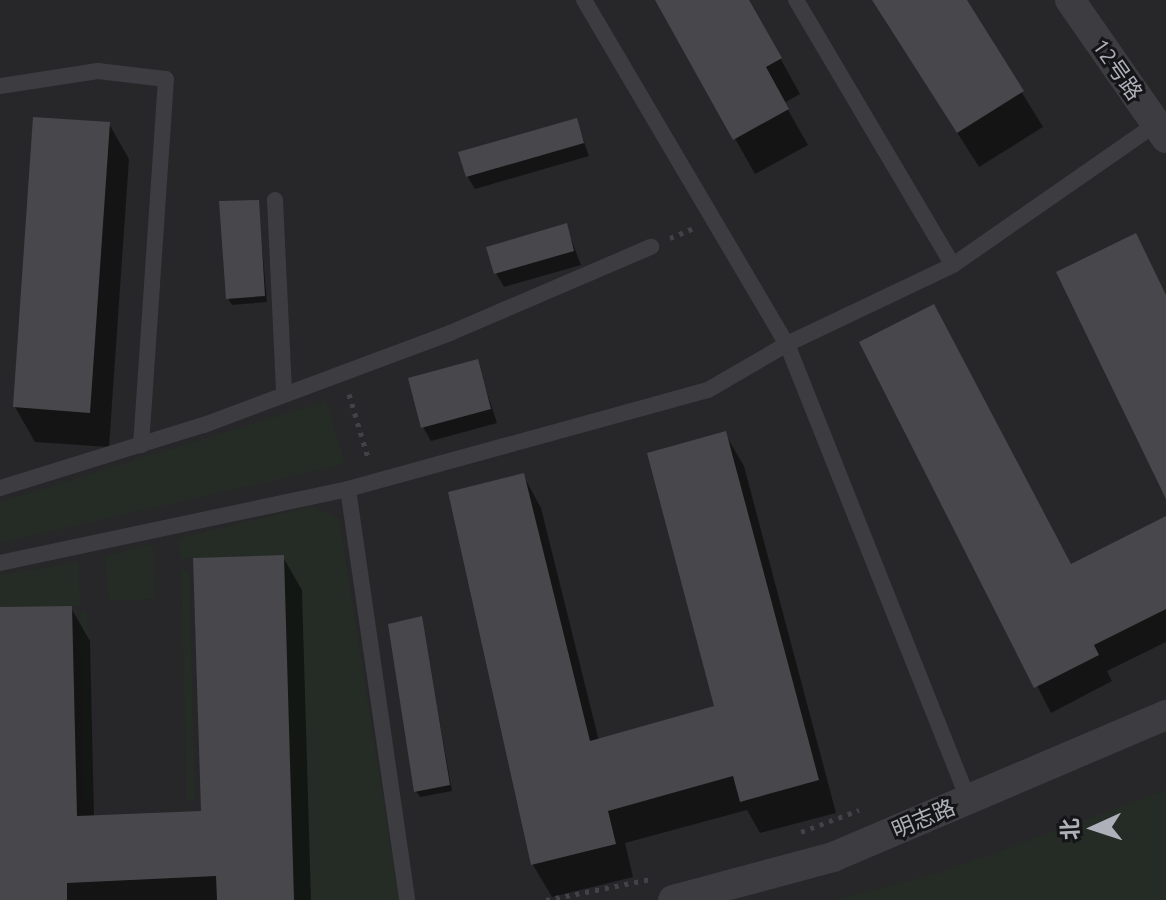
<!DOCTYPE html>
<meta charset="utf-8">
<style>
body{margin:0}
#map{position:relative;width:1166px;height:900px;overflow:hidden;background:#1a1a1c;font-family:Ubuntu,"Noto Sans SC",sans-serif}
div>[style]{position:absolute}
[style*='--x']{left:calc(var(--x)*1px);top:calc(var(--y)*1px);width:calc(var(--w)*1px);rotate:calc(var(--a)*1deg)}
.built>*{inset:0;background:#272629}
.green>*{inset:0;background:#252c26}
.shadow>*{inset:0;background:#0007}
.building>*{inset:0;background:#48474c}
.path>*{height:5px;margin-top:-2.5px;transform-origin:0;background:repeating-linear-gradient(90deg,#424348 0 4px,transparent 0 10px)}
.service>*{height:16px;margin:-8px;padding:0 8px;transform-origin:8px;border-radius:8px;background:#3c3c41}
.minor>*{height:30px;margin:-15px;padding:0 15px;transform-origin:15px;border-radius:15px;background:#3c3c41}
span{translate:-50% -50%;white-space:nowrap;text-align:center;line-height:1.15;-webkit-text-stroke:6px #151517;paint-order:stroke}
.street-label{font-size:22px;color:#aeb1ba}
.north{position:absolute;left:1054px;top:788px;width:80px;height:80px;-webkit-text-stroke:6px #151517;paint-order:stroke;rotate:267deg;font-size:22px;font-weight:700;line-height:32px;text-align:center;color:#aeb1ba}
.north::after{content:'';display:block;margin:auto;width:28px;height:36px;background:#aeb1ba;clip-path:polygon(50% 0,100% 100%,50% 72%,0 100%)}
</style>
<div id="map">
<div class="built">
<i style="clip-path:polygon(0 0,1166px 0,1166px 900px,0 900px)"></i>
</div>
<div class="green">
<i style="clip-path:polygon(326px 401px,345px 464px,0 543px,0 502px)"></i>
<i style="clip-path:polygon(312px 506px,339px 518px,399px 900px,289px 900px,294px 899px,284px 555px,180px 559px,179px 538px)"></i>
<i style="clip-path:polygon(153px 544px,154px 599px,109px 601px,105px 556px)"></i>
<i style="clip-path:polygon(79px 562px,80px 606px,0 607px,0 575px)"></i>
<i style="clip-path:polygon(181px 570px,189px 570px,195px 800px,187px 800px)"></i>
<i style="clip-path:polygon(80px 612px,87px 612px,92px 798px,85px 799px)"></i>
<i style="clip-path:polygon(1166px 790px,1166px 900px,833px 900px,942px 872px)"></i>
</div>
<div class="shadow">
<i style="clip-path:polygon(657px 0,748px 0,800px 94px,784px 103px,808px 145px,755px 174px)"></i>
<i style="clip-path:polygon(873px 0,965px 0,1043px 127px,979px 167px)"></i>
<i style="clip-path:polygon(576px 120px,589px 156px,475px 189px,467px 176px)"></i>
<i style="clip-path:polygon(109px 124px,129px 159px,109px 447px,35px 442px,15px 407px)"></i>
<i style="clip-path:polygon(258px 202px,267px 302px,232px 305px,228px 298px)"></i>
<i style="clip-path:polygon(566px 226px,581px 265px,504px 287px,496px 273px)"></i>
<i style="clip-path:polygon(862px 343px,1071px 566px,1166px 518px,1166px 642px,1107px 671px,1112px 681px,1051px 713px)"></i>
<i style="clip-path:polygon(477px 362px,497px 423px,431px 441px,423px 427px)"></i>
<i style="clip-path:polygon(725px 434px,744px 466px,836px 813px,760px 833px,747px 810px,625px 843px,633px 877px,552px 897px,533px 865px,451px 494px,523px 475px,541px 508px,599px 741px,717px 707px)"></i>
<i style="clip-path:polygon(283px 557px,302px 590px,311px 900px,0 900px,0 609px,71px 608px,90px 641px,94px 817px,203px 813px)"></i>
<i style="clip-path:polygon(421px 618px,452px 791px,420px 797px,416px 791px)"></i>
</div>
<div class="building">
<i style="clip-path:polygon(655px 0,749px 0,782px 58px,766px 67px,789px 109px,733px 140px)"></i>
<i style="clip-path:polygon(872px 0,967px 0,1024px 91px,957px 133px)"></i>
<i style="clip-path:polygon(33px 117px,110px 122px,90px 413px,13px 407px)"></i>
<i style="clip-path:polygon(577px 118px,584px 143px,466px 177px,458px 152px)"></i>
<i style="clip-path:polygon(259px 200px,265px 296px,226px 299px,219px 201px)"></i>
<i style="clip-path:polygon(567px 223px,574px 251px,494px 274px,486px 247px)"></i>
<i style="clip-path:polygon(1136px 233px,1166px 295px,1166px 499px,1056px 272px)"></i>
<i style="clip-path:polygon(934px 304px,1071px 564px,1166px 516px,1166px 609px,1094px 645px,1099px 655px,1034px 688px,859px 342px)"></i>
<i style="clip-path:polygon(478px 359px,491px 409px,421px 428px,408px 378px)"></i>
<i style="clip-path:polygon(726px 431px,819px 780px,740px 802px,733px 776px,608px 811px,616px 844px,531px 865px,448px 492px,524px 473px,590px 741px,714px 706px,647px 453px)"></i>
<i style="clip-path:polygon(284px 555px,294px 900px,217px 900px,216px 876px,67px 883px,67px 900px,0 900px,0 607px,72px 606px,77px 816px,201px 811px,193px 558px)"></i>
<i style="clip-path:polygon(422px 616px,450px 785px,414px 792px,388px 624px)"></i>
</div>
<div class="path">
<i style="--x:670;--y:238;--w:26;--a:-23"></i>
<i style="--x:349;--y:394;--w:70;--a:73.4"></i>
<i style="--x:801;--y:832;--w:62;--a:-20.8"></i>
<i style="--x:546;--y:900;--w:107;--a:-11.3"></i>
</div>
<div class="service">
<i style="--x:584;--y:0;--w:399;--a:59.5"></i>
<i style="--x:787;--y:344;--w:490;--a:68.3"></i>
<i style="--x:796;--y:0;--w:308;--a:59.4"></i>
<i style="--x:0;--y:86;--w:99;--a:-8.7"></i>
<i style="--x:98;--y:71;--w:68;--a:6.7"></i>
<i style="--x:166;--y:79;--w:367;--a:93.9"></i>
<i style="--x:275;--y:200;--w:194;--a:87.3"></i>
<i style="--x:0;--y:488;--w:214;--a:-17.2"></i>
<i style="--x:204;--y:425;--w:263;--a:-20.5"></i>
<i style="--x:450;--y:333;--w:219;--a:-23.2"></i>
<i style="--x:348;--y:489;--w:415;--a:81.8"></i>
<i style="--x:0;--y:563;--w:356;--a:-12"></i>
<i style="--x:348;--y:489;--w:373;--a:-15.4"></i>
<i style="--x:708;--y:390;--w:91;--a:-30.2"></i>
<i style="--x:787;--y:344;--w:184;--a:-25.4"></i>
<i style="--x:953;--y:265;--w:249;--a:-34.8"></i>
</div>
<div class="minor">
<i style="--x:1070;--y:0;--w:168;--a:55.2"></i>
<i style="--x:673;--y:900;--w:166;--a:-15"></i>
<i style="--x:833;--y:857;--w:362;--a:-23.1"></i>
</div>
<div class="street-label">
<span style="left:1118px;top:69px;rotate:55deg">12号路</span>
<span style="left:923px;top:818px;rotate:-23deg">明志路</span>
</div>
<div class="north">北</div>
</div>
